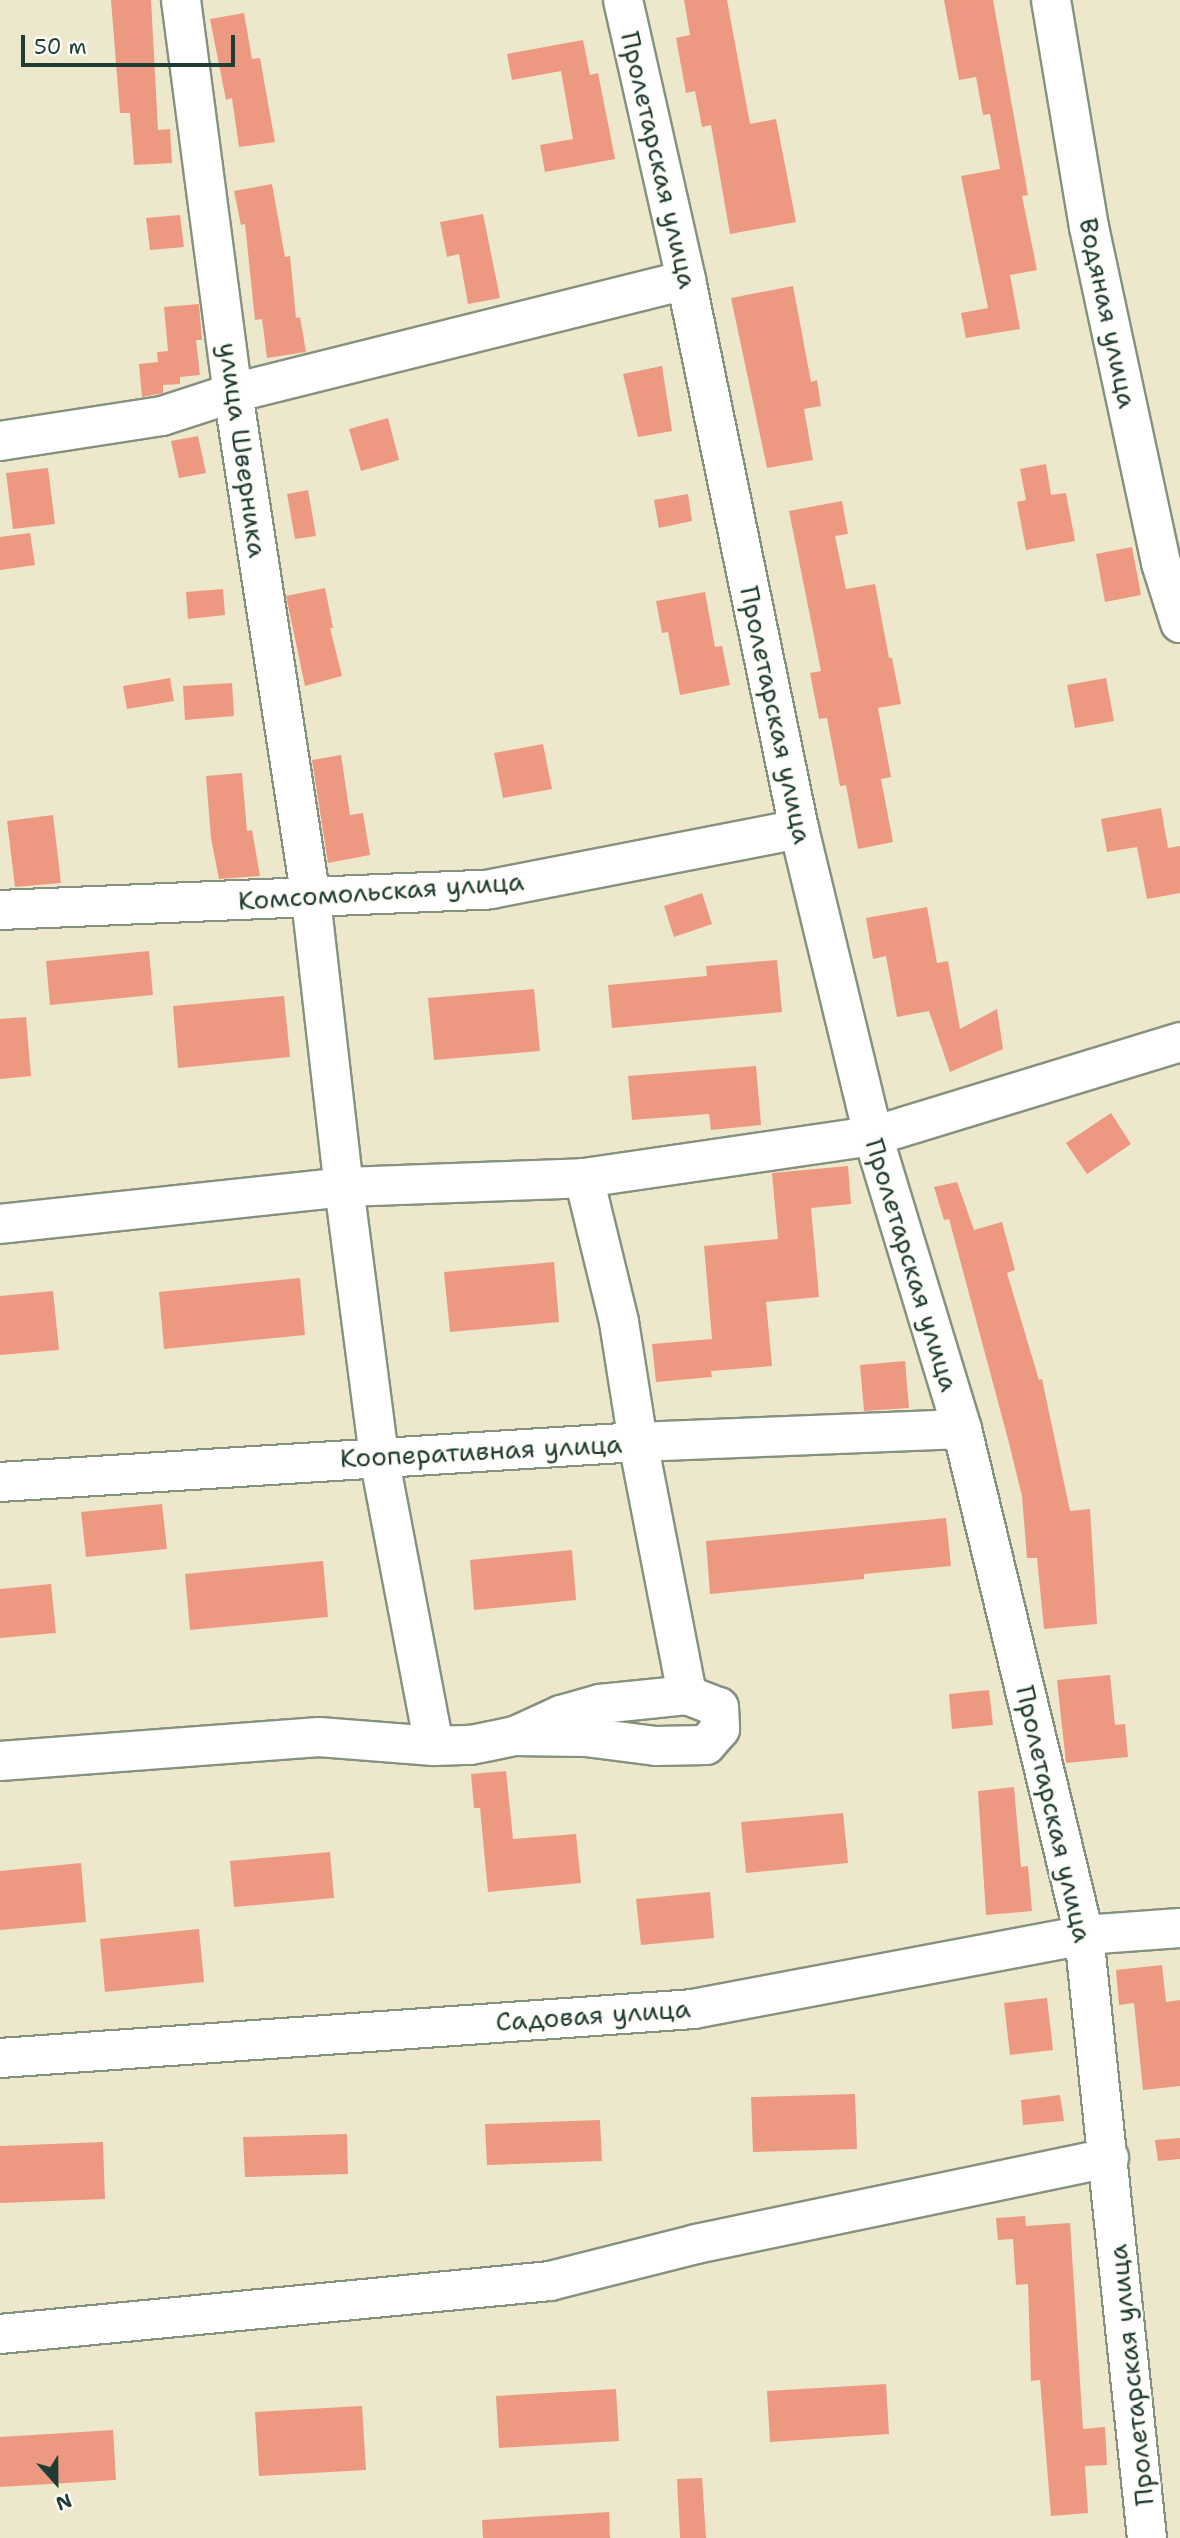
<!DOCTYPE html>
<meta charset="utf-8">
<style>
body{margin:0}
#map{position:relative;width:1180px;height:2538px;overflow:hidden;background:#ede8cb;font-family:"Shantell Sans",sans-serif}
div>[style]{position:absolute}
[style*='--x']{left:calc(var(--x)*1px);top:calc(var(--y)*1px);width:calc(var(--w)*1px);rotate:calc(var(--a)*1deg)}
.building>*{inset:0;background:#ed9982}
.roads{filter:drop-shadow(2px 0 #869280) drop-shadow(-2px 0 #869280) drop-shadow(0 2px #869280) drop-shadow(0 -2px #869280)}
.minor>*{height:38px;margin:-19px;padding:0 19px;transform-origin:19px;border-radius:19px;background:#fff}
span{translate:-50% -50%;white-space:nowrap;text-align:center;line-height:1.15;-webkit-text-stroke:5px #fdfcf7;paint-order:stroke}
.street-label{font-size:26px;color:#1f3d34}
.north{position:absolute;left:21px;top:2447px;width:70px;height:70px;-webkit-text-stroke:5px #fdfcf7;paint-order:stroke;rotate:159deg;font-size:19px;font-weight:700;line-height:28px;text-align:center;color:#1f3d34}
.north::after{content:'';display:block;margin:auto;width:24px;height:32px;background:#1f3d34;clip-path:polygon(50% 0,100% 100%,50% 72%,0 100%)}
.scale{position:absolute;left:21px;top:35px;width:214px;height:32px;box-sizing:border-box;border:4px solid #1f3d34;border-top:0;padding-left:9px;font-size:21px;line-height:24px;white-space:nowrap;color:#1f3d34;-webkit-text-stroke:5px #fdfcf7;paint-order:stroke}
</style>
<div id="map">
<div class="building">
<i style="clip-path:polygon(111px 0,151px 0,158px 130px,170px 129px,172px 163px,134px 165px,130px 113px,120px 113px)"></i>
<i style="clip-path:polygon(684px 0,727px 0,750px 124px,776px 119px,796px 222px,730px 234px,711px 125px,702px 127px,695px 91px,686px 93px,676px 38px,690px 35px)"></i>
<i style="clip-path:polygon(944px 0,993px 0,1028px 195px,1022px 196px,1037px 270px,1010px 275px,1020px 329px,966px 338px,961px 313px,988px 308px,961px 176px,1000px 169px,990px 114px,983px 115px,976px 77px,959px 80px)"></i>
<i style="clip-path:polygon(244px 13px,252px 59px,260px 58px,275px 142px,239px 147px,232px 98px,226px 100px,210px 19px)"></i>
<i style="clip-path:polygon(583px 40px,590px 75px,598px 73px,615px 159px,545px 172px,540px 145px,573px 139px,561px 71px,512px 80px,507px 54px)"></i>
<i style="clip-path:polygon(272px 184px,285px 257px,290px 256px,296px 318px,300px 317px,306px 352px,267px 358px,262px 319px,255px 320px,245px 224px,241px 225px,234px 191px)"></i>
<i style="clip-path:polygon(483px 214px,500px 298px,468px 304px,459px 254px,447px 257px,440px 222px)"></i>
<i style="clip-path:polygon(180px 215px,184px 247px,150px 250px,146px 218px)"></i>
<i style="clip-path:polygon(793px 286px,811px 382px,817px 380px,821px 406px,804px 409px,813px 460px,767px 468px,731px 298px)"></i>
<i style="clip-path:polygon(199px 304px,202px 340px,196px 340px,200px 375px,180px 377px,180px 384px,163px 385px,163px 393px,142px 397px,139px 364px,158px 362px,157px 352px,168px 351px,164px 307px)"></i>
<i style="clip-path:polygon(662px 366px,672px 431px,638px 437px,623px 374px)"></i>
<i style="clip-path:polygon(388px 418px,399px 460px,361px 471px,349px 429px)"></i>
<i style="clip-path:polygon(198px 436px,206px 473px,179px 478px,171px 441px)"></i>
<i style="clip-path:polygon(1046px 464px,1051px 495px,1066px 493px,1075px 541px,1026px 550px,1017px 502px,1026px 500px,1020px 469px)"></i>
<i style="clip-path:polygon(48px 468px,55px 524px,13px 529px,6px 473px)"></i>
<i style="clip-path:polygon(308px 490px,316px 536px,295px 539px,287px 494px)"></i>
<i style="clip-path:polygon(688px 494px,692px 521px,659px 528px,654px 500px)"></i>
<i style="clip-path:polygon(842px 501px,848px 534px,835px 536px,846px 589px,875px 584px,889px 658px,892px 658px,901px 704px,878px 708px,891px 777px,881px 779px,893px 842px,858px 849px,846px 785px,840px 786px,827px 718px,819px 719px,810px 673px,821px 671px,789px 511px)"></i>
<i style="clip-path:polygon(30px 533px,35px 565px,0 570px,0 537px)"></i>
<i style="clip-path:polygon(1132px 547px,1141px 595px,1105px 602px,1096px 554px)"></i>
<i style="clip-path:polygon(325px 588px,333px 628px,330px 628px,342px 676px,305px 686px,286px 596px)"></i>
<i style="clip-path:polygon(223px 589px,225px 615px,188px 619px,186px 592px)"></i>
<i style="clip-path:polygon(705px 592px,715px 647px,722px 646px,730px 685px,680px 695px,668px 632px,662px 633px,656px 601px)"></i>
<i style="clip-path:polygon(170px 678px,174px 701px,127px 709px,123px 686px)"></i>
<i style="clip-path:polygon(1106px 678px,1114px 721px,1075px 728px,1067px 685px)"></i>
<i style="clip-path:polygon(232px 683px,234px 716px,185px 720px,183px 686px)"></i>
<i style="clip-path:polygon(543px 744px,552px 789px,503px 798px,494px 753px)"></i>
<i style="clip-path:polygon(341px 755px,350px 815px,363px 813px,370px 855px,328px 863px,312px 760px)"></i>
<i style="clip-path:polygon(242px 773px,247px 831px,252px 830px,260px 876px,219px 879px,211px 838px,206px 776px)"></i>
<i style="clip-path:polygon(1161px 808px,1168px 848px,1180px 846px,1180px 893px,1147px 899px,1137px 847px,1107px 852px,1101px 819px)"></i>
<i style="clip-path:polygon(53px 815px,61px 883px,15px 887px,7px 821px)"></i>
<i style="clip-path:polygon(702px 893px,712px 924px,674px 937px,664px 906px)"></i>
<i style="clip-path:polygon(927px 907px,937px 963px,948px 961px,960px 1029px,997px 1009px,1003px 1049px,950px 1072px,929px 1011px,897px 1017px,886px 956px,873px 959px,866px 918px)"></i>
<i style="clip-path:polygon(149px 951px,153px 995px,50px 1005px,46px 961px)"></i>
<i style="clip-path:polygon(777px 960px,782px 1012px,612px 1028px,608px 985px,707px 976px,706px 966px)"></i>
<i style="clip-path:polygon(534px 989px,540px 1051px,434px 1060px,428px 998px)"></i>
<i style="clip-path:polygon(284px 996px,290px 1057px,178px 1068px,173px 1006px)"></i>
<i style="clip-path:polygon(26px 1017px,31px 1076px,0 1079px,0 1019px)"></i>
<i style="clip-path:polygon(756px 1066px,761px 1125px,711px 1130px,709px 1114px,632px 1120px,628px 1076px)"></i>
<i style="clip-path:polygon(1111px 1113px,1131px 1144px,1087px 1174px,1066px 1143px)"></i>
<i style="clip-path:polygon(848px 1166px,851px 1204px,811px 1208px,819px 1297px,766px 1302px,772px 1366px,711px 1371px,712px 1377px,656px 1382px,652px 1344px,712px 1339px,704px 1246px,778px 1239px,772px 1173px)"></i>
<i style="clip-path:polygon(957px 1182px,974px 1230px,1002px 1222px,1015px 1270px,1007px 1273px,1039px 1380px,1042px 1379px,1070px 1511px,1090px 1509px,1097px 1624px,1044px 1629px,1037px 1558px,1027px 1558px,1022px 1496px,1009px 1443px,949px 1219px,944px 1220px,934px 1187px)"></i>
<i style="clip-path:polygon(554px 1262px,559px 1322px,450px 1332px,444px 1272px)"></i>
<i style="clip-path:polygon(300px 1278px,305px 1335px,164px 1349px,159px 1292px)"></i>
<i style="clip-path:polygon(53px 1291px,59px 1350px,0 1355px,0 1296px)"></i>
<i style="clip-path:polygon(905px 1361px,909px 1408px,864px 1411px,860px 1365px)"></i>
<i style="clip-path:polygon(162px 1504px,167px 1549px,86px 1557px,81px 1512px)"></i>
<i style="clip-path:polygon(946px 1518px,951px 1566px,864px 1574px,864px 1579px,710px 1594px,706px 1541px)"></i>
<i style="clip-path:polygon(572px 1550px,576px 1600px,474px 1610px,470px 1560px)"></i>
<i style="clip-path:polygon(323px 1561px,328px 1617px,190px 1630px,185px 1574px)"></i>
<i style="clip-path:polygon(51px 1584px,56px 1633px,0 1638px,0 1589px)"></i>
<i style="clip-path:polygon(1110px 1675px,1115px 1725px,1125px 1724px,1128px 1757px,1066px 1763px,1057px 1680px)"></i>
<i style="clip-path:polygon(989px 1690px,993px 1725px,952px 1729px,949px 1694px)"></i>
<i style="clip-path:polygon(506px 1771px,513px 1839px,576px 1834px,581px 1883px,488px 1892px,480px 1808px,474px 1808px,471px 1774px)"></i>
<i style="clip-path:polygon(1014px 1787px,1021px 1867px,1028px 1866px,1032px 1911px,986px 1915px,978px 1791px)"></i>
<i style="clip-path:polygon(843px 1813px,848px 1863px,746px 1873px,741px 1822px)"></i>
<i style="clip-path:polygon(330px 1852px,334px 1898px,234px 1907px,230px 1861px)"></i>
<i style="clip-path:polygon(81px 1863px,86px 1922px,0 1930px,0 1871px)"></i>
<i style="clip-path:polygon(710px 1892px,714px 1938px,641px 1945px,636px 1899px)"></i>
<i style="clip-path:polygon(199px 1929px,204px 1982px,105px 1992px,100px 1939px)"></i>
<i style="clip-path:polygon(1162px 1965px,1166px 2002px,1180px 2000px,1180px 2086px,1143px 2090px,1134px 2003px,1119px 2005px,1116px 1970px)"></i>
<i style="clip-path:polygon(1047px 1998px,1053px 2050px,1010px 2055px,1004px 2003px)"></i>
<i style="clip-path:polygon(855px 2094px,857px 2149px,753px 2152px,751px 2097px)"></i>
<i style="clip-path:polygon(1060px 2095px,1064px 2121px,1023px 2125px,1021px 2100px)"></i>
<i style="clip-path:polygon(600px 2120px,602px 2161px,487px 2165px,485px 2124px)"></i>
<i style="clip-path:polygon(347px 2134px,348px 2174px,245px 2177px,243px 2137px)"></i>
<i style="clip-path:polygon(1180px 2138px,1180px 2159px,1158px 2161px,1155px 2140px)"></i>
<i style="clip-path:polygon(103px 2142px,105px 2199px,0 2203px,0 2146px)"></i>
<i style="clip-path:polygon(1025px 2216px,1026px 2226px,1070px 2223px,1083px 2429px,1105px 2427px,1107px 2465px,1085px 2466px,1088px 2513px,1051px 2516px,1040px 2380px,1031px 2381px,1028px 2284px,1016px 2285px,1013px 2239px,998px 2240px,996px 2218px)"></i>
<i style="clip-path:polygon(886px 2384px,889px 2434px,770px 2442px,767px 2391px)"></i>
<i style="clip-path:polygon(616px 2389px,619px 2441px,499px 2448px,496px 2396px)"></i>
<i style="clip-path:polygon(362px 2406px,366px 2470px,259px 2476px,255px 2412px)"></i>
<i style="clip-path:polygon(113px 2430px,116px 2480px,0 2487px,0 2437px)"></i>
<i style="clip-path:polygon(702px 2478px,706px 2538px,680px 2538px,677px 2479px)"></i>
<i style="clip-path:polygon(609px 2512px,610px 2538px,483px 2538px,482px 2520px)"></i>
</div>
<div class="roads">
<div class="minor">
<i style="--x:181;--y:0;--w:396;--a:82.5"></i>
<i style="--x:233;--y:393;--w:512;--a:81.24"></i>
<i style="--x:311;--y:899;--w:290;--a:83.5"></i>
<i style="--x:344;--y:1187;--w:272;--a:82.6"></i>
<i style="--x:379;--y:1457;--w:294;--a:79.2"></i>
<i style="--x:623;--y:0;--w:287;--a:77.3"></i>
<i style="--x:686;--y:280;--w:561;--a:78.37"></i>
<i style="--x:799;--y:829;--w:316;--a:76.4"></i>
<i style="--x:873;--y:1136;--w:306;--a:73.1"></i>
<i style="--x:962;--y:1429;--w:520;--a:76.44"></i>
<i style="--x:1084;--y:1935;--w:606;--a:84.04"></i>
<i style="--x:1051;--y:0;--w:230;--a:80.5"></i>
<i style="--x:1089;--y:227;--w:344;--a:77.9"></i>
<i style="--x:1161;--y:563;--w:63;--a:72.4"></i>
<i style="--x:0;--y:441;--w:164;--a:-8.8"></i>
<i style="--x:162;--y:416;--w:75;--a:-17.9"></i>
<i style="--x:233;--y:393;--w:467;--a:-14"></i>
<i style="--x:0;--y:910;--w:491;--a:-2.4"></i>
<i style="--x:491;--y:889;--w:314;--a:-11"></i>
<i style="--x:584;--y:1178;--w:148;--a:76.3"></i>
<i style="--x:619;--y:1322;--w:121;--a:81"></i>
<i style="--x:638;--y:1442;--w:258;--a:79"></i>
<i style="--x:0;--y:1224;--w:346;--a:-6.1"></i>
<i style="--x:344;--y:1187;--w:240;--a:-2.1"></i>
<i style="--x:584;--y:1178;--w:292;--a:-8.3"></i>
<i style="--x:873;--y:1136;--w:321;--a:-17"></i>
<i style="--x:0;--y:1482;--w:639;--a:-3.59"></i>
<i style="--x:638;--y:1442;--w:324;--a:-2.3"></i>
<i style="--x:0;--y:1761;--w:320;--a:-4.3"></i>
<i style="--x:319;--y:1737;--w:115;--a:4.5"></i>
<i style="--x:434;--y:1746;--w:37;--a:-2"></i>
<i style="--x:471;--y:1745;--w:45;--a:-11.6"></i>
<i style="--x:515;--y:1736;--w:51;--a:-24.5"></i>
<i style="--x:561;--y:1715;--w:41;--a:-15.8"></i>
<i style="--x:600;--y:1704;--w:87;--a:-5.9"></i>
<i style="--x:687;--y:1695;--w:34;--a:21"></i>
<i style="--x:719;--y:1707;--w:22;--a:87"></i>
<i style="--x:720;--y:1729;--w:21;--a:131"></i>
<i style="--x:706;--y:1745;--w:50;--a:178.9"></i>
<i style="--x:656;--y:1746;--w:71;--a:-172.7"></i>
<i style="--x:586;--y:1737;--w:71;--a:-179.2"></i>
<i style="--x:0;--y:2058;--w:695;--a:-4.04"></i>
<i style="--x:693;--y:2009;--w:398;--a:-10.7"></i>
<i style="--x:1084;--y:1935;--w:96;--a:-4.2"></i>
<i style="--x:0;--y:2334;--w:553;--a:-5.5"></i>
<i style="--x:550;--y:2281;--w:151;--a:-14.2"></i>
<i style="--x:696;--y:2244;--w:422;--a:-11.8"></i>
</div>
</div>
<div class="street-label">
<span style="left:659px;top:160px;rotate:77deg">Пролетарская улица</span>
<span style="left:1108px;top:313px;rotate:78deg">Водяная улица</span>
<span style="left:243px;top:450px;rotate:82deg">улица Шверника</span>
<span style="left:776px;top:715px;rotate:78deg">Пролетарская улица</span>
<span style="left:381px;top:891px;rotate:-4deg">Комсомольская улица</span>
<span style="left:912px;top:1265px;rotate:73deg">Пролетарская улица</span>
<span style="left:481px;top:1451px;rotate:-3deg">Кооперативная улица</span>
<span style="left:1054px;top:1814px;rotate:77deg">Пролетарская улица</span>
<span style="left:593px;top:2015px;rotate:-4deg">Садовая улица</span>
<span style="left:1131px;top:2375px;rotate:-96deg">Пролетарская улица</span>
</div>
<div class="north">N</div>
<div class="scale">50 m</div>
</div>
